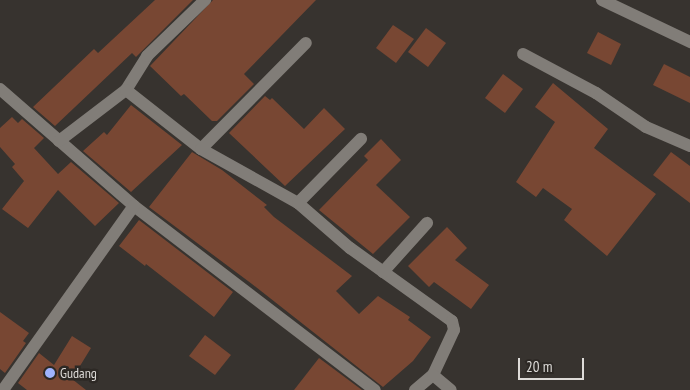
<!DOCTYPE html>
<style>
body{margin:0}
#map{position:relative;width:690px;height:390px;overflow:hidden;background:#37332f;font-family:"PT Sans Narrow",sans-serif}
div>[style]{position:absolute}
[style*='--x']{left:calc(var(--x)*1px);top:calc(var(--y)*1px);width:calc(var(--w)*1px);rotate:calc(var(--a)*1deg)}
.building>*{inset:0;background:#784733}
.minor>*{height:12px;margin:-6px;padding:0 6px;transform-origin:6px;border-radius:6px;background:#817d78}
.dots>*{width:14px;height:14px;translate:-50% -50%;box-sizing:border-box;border:2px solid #2d2925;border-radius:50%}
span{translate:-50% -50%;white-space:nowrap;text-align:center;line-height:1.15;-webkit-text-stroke:5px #2d2925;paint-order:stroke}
.poi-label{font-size:14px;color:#dddbd8}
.left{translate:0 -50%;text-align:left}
.scale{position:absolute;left:518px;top:358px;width:66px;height:22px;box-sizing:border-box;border:2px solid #dddbd8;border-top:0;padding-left:6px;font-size:15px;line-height:18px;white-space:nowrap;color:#dddbd8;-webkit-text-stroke:4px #2d2925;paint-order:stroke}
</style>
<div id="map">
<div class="building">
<i style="clip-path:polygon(155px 0,193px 0,136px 57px,132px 53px,55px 126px,33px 107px,94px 49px,98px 53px)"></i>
<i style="clip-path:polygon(213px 0,316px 0,244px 74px,254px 84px,217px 121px,212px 121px,184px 94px,181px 96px,150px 66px)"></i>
<i style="clip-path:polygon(393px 25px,414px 39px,396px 63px,376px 48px)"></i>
<i style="clip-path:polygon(426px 28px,446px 43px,428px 67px,408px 52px)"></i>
<i style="clip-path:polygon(598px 32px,621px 44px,611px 65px,587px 53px)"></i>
<i style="clip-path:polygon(664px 64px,690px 77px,690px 103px,653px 85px)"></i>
<i style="clip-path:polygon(503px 74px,523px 89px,505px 113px,485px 98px)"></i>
<i style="clip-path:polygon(553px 83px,608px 129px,594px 148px,656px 194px,607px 256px,564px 220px,572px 209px,543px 188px,536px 197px,516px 182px,555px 122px,535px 107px)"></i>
<i style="clip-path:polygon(265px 96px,270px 100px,272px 98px,304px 129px,324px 108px,345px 129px,285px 186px,229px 133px)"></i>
<i style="clip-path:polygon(131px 105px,182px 145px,131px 192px,83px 151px,104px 132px,107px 135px)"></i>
<i style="clip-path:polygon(12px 117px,18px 123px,22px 119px,44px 138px,34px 148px,58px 174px,71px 162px,119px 203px,95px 226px,58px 190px,28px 228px,2px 209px,24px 181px,12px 167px,15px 164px,0 147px,0 128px)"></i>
<i style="clip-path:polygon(381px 139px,401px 160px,376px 185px,410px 217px,373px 254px,319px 210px,368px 160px,364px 156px)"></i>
<i style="clip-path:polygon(192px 152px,222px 170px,267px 205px,264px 207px,274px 217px,352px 276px,336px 291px,359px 314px,378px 296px,410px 317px,408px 320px,431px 337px,413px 361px,383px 387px,252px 284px,149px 207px)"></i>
<i style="clip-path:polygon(671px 152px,690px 166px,690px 203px,653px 175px)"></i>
<i style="clip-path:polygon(139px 220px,233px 292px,214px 317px,146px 264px,145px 266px,119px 246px)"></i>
<i style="clip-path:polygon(447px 227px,467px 248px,455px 260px,489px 285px,471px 309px,434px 282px,429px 287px,408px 266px)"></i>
<i style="clip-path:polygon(0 312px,29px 333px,23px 341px,26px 343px,5px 373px,0 369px)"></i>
<i style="clip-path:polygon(205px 335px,231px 355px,215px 375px,189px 356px)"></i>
<i style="clip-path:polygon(72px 336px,91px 348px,72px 379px,86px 390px,27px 390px,18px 383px,39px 353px,54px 365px)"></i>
<i style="clip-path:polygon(319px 358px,362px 390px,294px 390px)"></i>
</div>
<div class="minor">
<i style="--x:602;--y:0;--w:98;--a:25.5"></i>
<i style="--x:523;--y:54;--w:83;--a:28.1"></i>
<i style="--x:596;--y:93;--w:60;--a:34.2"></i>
<i style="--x:646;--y:127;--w:48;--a:23.4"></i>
<i style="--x:0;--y:89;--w:178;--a:41.1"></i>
<i style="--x:134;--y:206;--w:303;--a:37.4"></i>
<i style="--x:126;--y:90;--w:40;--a:-58"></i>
<i style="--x:147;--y:56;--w:81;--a:-44"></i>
<i style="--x:59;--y:141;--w:84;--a:-37.3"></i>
<i style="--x:126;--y:90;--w:95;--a:38.2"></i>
<i style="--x:201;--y:149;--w:111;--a:29.1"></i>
<i style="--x:298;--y:203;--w:69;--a:40.9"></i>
<i style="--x:350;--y:248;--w:125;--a:35.6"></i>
<i style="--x:452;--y:321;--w:9;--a:77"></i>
<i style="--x:454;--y:330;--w:50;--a:115"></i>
<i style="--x:201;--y:149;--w:149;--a:-45.3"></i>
<i style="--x:298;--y:203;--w:90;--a:-45.5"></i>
<i style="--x:383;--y:272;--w:66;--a:-48.1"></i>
<i style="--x:3;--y:390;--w:226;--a:-54.6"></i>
<i style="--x:415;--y:390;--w:23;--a:-40"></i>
<i style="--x:433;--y:375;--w:23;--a:40"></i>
</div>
<div class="dots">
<i style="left:50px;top:373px;background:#9fb3fd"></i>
</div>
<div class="poi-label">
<span class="left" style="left:60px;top:373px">Gudang</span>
</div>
<div class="scale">20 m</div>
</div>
